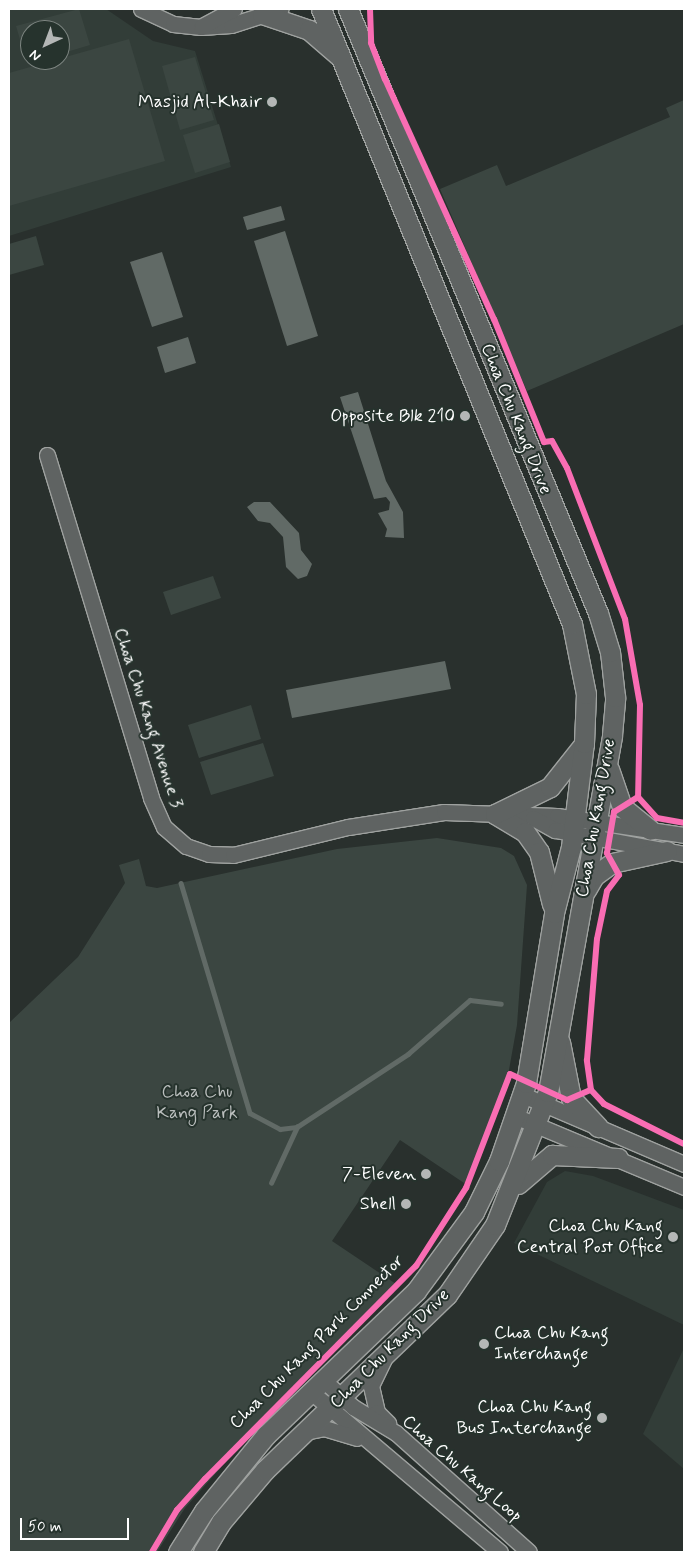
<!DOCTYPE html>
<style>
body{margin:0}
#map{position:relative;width:693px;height:1561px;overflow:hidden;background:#29302d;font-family:Mynerve,sans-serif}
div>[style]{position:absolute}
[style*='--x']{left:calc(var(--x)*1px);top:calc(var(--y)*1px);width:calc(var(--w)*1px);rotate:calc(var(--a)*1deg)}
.built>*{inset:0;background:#323d38}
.green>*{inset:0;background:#3b4641}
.water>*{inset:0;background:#616a66}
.stream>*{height:4.5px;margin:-2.25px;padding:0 2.25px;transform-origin:2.25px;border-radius:2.25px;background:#616a66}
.roads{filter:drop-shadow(1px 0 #9fa2a0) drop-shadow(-1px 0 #9fa2a0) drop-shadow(0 1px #9fa2a0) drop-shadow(0 -1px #9fa2a0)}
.minor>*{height:15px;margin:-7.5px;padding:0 7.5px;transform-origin:7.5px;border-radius:7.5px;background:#5f6362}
.major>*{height:19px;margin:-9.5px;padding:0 9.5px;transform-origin:9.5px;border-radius:9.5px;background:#5f6362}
.cycleway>*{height:6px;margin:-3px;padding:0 3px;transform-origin:3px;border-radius:3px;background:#f96db3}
.dots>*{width:14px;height:14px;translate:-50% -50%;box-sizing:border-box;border:2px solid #26332d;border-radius:50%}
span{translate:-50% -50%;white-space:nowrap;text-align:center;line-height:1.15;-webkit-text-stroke:4px #26332d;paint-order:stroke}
.poi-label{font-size:18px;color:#fff}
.right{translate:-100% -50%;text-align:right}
.left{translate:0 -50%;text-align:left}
.street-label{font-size:18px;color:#fff}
.park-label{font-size:18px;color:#bbbfbe}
.frame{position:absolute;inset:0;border:10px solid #fff;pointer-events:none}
.north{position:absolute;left:20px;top:20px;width:50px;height:50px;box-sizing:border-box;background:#26332d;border:1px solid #7d8581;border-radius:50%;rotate:223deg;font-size:14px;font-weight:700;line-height:20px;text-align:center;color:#fff}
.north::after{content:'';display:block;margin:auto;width:18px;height:22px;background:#b4b7b6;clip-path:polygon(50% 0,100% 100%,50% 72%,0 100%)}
.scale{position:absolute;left:20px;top:1518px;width:109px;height:22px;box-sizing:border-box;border:2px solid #fff;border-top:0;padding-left:6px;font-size:15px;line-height:18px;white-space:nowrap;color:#fff;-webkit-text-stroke:4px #26332d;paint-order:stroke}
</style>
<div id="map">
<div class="built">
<i style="clip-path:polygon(evenodd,9px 9px,106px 9px,153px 41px,195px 51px,231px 167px,9px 236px,9px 9px,30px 30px,60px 30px,60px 60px,30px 60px,30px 30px)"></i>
<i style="clip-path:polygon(565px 1171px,593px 1176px,684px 1210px,684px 1325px,514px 1243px,547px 1182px)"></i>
<i style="clip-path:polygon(684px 1348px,684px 1469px,643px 1434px)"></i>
</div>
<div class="green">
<i style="clip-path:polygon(79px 9px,90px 45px,60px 54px,60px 30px,30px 30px,30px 60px,39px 60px,27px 63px,16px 26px)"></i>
<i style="clip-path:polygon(129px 39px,165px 161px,9px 206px,9px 73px)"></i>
<i style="clip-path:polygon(195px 57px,214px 120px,180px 130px,162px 66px)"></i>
<i style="clip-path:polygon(684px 100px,684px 324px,527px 391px,440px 189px,497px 165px,506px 186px,670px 117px,666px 108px)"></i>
<i style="clip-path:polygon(219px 124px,230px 162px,195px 173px,183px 135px)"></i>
<i style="clip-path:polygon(36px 236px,44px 265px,9px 275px,9px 244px)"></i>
<i style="clip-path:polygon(213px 576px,221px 598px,171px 615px,163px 592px)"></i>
<i style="clip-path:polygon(251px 705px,261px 739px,199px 758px,188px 725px)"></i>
<i style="clip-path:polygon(263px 743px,274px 776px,211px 795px,200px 762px)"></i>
<i style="clip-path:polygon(437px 838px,501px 848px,514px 856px,527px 885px,517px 1025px,507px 1081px,467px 1185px,400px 1140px,332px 1241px,399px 1286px,239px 1447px,185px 1508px,157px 1552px,9px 1552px,9px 1023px,78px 957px,125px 883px,119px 865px,139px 859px,146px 886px,157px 888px,337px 849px)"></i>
</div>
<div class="water">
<i style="clip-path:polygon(281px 206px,285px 220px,247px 230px,243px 217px)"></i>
<i style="clip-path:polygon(285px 231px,318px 336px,287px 346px,254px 241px)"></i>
<i style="clip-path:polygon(162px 252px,183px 317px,152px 327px,130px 262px)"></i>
<i style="clip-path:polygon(188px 337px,196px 363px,165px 373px,157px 347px)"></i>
<i style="clip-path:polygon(358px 392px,386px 481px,403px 512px,404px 538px,385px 537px,387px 529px,378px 513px,389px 510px,390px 502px,386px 497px,374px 499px,340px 397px)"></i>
<i style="clip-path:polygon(254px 502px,270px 502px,299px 533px,301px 550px,312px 564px,307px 576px,298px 579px,286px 567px,283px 537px,270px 523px,258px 521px,247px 507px)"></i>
<i style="clip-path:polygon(445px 661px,451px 689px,292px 718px,286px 690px)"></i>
</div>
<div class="stream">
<i style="--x:181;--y:883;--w:240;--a:73.3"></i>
<i style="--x:250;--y:1113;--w:34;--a:28"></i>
<i style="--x:280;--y:1129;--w:17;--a:-7"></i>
<i style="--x:297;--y:1127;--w:133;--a:-33.3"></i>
<i style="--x:408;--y:1054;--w:82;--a:-41.1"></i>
<i style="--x:470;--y:1000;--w:31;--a:7"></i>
<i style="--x:271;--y:1183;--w:62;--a:-65.1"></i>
</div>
<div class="roads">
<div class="minor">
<i style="--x:141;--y:9;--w:35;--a:25"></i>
<i style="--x:173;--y:24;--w:28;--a:6"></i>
<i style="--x:201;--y:27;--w:30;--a:-4"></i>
<i style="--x:231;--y:25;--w:52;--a:-17.7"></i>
<i style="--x:202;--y:26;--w:36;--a:-28"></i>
<i style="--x:47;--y:455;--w:358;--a:73.1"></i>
<i style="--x:151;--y:798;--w:32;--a:66"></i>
<i style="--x:164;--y:827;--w:29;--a:41"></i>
<i style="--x:186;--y:846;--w:24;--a:19"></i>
<i style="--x:209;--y:854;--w:24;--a:2"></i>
<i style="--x:233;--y:855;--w:118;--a:-13.7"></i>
<i style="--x:348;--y:827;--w:97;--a:-8.9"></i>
<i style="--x:444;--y:812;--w:113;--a:2"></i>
<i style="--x:557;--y:816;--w:128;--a:8.5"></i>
<i style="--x:533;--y:818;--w:25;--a:29"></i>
<i style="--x:555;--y:830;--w:131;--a:10.5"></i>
<i style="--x:523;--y:1095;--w:175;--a:23.2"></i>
<i style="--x:517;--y:1117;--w:181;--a:22.7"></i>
<i style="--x:384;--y:1359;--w:30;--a:116"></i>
<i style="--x:371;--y:1386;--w:27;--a:77"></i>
<i style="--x:377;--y:1412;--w:16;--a:45"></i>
<i style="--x:322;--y:1379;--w:42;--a:42.1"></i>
<i style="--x:353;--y:1407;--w:50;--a:31.2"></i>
<i style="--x:396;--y:1433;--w:178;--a:41.8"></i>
<i style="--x:310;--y:1391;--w:249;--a:40.3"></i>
<i style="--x:305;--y:1432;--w:19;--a:-12"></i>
<i style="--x:324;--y:1428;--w:34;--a:17"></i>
</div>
<div class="major">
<i style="--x:262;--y:14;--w:50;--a:18.8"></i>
<i style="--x:309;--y:30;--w:38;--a:41"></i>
<i style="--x:609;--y:769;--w:40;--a:71.1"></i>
<i style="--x:622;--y:807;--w:36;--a:39"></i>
<i style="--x:495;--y:814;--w:35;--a:31"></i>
<i style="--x:525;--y:832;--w:24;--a:55"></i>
<i style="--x:539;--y:852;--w:54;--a:76"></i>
<i style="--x:495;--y:814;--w:61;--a:-26.1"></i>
<i style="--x:550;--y:787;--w:55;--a:-51.7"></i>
<i style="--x:586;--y:890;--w:16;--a:-60"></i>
<i style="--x:594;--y:876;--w:22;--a:-36"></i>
<i style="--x:612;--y:863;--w:56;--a:-12.3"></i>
<i style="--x:560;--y:1042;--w:57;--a:78.9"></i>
<i style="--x:571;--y:1098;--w:40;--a:47"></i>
<i style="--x:518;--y:1184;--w:45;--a:-40.5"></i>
<i style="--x:552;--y:1155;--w:66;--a:2.6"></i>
<i style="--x:178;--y:1552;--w:49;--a:-57.6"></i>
<i style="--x:204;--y:1511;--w:98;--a:-50.8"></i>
<i style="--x:266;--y:1435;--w:208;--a:-43.8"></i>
<i style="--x:416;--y:1291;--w:98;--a:-53.7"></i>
<i style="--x:474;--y:1212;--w:57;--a:-63.9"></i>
<i style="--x:499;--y:1161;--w:83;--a:-70.9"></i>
<i style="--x:526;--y:1083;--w:172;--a:-80.6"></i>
<i style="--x:554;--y:913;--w:68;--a:-75.6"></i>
<i style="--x:571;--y:847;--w:105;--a:-82.9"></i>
<i style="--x:584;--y:743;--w:49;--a:-87.7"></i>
<i style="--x:586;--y:694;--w:71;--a:-101.3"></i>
<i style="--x:572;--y:624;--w:664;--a:-112.2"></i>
<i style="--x:203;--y:1552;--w:35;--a:-59"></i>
<i style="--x:221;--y:1522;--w:68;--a:-49.8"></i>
<i style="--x:265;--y:1470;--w:252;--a:-43.9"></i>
<i style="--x:447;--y:1295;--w:85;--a:-55.6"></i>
<i style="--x:495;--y:1225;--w:143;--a:-68.3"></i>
<i style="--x:548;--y:1092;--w:363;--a:-79.8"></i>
<i style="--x:612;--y:735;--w:38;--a:-85"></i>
<i style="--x:615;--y:697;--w:45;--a:-96.3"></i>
<i style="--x:610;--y:652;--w:41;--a:-107.1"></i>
<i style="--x:598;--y:613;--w:654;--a:-112.49"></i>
</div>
</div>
<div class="cycleway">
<i style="--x:370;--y:9;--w:34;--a:88"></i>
<i style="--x:371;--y:43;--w:39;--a:69"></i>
<i style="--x:385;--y:79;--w:264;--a:65.6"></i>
<i style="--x:494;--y:319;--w:133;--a:67.9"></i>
<i style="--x:544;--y:442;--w:8;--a:-7"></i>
<i style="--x:552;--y:441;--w:31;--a:61"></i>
<i style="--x:567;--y:468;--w:162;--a:69"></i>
<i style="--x:625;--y:619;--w:87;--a:80.1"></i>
<i style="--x:640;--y:705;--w:92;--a:91.2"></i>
<i style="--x:638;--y:797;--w:28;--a:48"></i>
<i style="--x:657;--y:818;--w:27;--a:10"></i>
<i style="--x:591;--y:1090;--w:30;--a:-98"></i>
<i style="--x:587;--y:1060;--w:121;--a:-85.3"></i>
<i style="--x:597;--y:939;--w:49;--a:-78.2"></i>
<i style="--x:607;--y:891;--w:20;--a:-53"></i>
<i style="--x:619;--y:875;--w:25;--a:-119"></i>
<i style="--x:607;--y:853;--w:42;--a:-80.3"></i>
<i style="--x:614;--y:812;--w:28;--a:-32"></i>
<i style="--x:591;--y:1090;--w:19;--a:47"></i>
<i style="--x:604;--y:1104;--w:89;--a:26.6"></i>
<i style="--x:152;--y:1552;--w:49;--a:-59.2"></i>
<i style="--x:177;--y:1510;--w:42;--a:-47.9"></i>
<i style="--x:205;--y:1479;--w:300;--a:-45.3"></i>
<i style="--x:416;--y:1266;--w:93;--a:-57.3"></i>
<i style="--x:466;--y:1188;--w:122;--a:-68.9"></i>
<i style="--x:510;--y:1074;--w:63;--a:24.5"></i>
<i style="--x:567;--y:1100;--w:26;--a:-23"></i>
</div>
<div class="dots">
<i style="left:272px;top:102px;background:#b4b7b6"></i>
<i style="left:465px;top:416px;background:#b4b7b6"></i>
<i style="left:426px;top:1174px;background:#b4b7b6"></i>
<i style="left:406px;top:1204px;background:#b4b7b6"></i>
<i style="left:673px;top:1237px;background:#b4b7b6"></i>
<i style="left:484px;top:1344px;background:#b4b7b6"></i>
<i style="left:602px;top:1418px;background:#b4b7b6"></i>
</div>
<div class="poi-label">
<span class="right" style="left:262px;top:102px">Masjid Al-Khair</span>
<span class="right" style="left:455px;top:416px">Opposite Blk 210</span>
<span class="right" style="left:416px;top:1174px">7-Eleven</span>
<span class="right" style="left:396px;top:1204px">Shell</span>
<span class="right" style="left:663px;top:1237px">Choa Chu Kang<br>Central Post Office</span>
<span class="left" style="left:494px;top:1344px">Choa Chu Kang<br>Interchange</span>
<span class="right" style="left:592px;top:1418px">Choa Chu Kang<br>Bus Interchange</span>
</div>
<div class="street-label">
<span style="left:516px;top:419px;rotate:68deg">Choa Chu Kang Drive</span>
<span style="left:148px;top:718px;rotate:72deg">Choa Chu Kang Avenue 3</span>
<span style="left:596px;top:818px;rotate:-80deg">Choa Chu Kang Drive</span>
<span style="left:317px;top:1342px;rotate:-45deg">Choa Chu Kang Park Connector</span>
<span style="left:390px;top:1349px;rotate:-45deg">Choa Chu Kang Drive</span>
<span style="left:462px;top:1469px;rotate:41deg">Choa Chu Kang Loop</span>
</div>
<div class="park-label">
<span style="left:197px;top:1103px">Choa Chu<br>Kang Park</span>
</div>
<div class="frame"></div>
<div class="north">N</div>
<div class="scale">50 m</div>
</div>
